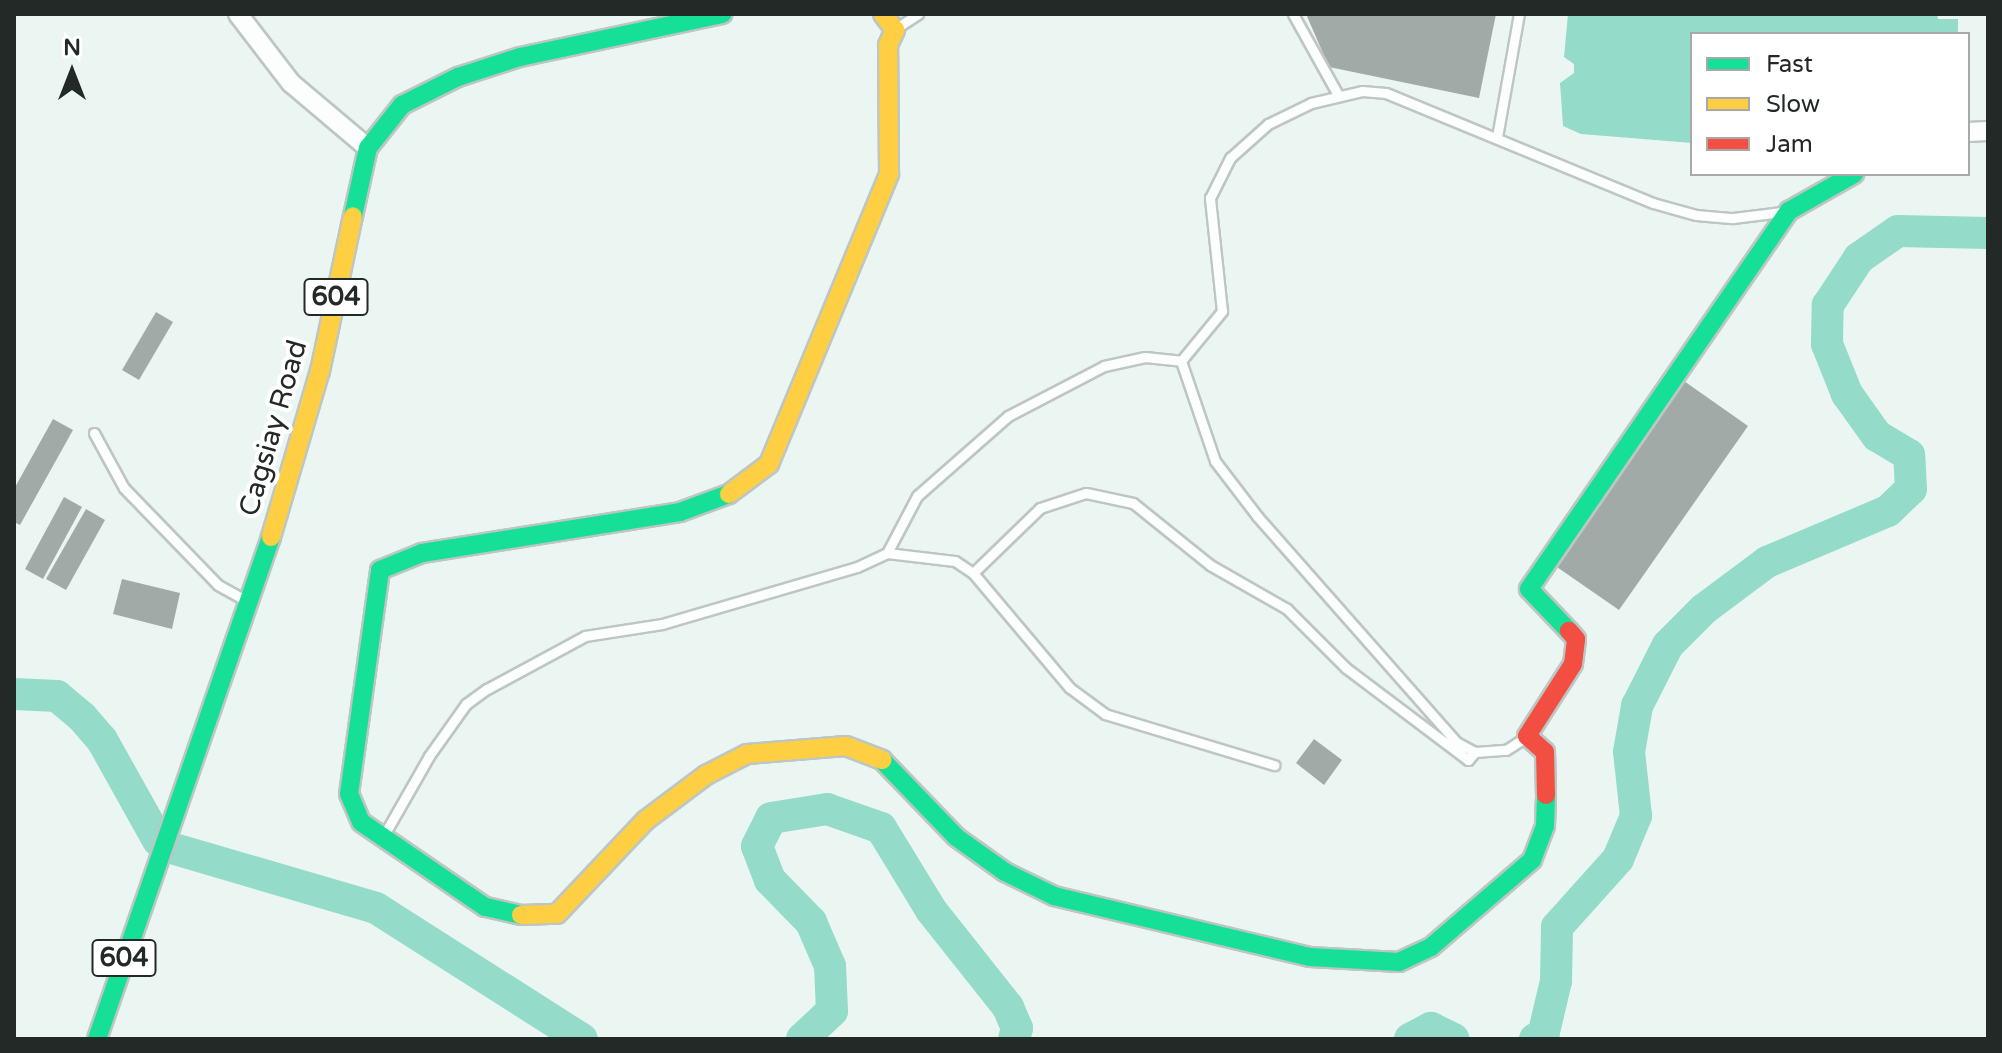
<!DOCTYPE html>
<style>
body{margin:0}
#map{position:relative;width:2002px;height:1053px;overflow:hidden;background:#ebf6f3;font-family:"Varela Round",sans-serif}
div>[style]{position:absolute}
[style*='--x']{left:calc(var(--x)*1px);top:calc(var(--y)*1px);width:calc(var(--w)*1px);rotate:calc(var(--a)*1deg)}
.water>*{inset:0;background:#94dbc9}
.river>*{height:32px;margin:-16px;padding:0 16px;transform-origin:16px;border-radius:16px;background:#94dbc9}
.building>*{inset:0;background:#a2aaa7}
.roads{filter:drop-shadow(2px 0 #bec6c3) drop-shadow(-2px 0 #bec6c3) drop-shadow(0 2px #bec6c3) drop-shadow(0 -2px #bec6c3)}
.lane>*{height:9px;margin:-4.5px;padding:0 4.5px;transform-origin:4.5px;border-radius:4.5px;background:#fcfefd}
.street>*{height:18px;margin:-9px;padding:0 9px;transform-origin:9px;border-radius:9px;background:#fcfefd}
.fast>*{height:18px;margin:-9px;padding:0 9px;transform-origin:9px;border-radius:9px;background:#16e098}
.slow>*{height:18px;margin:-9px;padding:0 9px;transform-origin:9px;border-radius:9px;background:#ffcf43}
.jam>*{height:18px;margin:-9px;padding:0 9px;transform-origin:9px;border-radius:9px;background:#f24e42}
span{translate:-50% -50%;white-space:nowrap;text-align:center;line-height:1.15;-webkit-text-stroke:8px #fff;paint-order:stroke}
.shield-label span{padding:2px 6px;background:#fff;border:2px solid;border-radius:6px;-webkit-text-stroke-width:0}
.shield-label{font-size:26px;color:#222927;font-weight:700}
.street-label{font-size:28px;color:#222927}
.frame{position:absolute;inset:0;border:16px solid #222927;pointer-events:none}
.legend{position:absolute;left:1690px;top:32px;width:280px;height:144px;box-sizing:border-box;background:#fff;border:2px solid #a7a9a9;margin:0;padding:10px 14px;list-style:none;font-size:24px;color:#222927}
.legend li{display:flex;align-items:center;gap:16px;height:40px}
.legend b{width:40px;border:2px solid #a7a9a9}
.north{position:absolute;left:32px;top:32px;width:80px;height:80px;-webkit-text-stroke:6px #fff;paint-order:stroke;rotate:0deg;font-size:22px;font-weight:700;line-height:32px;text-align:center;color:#222927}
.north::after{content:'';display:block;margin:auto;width:28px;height:36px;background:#222927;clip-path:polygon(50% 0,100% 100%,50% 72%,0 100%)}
</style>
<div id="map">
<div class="water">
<i style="clip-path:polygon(1568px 14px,1937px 14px,1938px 19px,1958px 19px,1958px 34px,1692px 34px,1692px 143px,1581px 134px,1563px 126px,1560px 83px,1574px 73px,1574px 64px,1564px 57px)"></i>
</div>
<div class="river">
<i style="--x:14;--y:694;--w:43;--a:2.7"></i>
<i style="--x:57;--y:696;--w:33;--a:40"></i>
<i style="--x:82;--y:717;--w:30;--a:49"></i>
<i style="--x:102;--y:740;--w:115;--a:60.8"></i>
<i style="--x:178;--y:850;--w:206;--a:16.3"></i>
<i style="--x:376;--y:908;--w:244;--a:32.5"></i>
<i style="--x:802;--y:1039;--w:41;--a:-43"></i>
<i style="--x:832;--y:1011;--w:45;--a:-92.5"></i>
<i style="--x:830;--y:966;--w:48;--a:-113.4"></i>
<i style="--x:811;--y:922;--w:59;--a:-134.3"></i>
<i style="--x:770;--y:880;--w:36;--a:-111"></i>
<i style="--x:757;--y:846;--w:31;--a:-63"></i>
<i style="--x:771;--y:818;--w:57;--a:-9.1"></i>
<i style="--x:827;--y:809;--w:57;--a:19.4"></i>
<i style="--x:881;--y:828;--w:96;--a:58.6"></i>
<i style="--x:931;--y:910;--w:124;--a:51.6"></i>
<i style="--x:1008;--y:1007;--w:23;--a:67"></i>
<i style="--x:1017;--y:1028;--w:11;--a:105"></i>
<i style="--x:1410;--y:1039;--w:24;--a:-28"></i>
<i style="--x:1431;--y:1028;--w:25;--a:26"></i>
<i style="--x:1535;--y:1039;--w:9;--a:-21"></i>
<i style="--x:1543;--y:1036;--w:57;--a:-76.7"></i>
<i style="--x:1556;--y:981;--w:54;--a:-88.9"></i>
<i style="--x:1557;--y:927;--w:91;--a:-48.1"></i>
<i style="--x:1618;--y:859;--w:47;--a:-67.3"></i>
<i style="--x:1636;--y:816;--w:64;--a:-96.2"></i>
<i style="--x:1629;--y:752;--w:47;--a:-80.1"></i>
<i style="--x:1637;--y:706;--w:68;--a:-63.1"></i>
<i style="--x:1668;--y:645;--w:51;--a:-45"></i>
<i style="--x:1704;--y:609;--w:79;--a:-36.7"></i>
<i style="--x:1767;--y:562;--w:131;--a:-22.9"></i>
<i style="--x:1888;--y:511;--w:32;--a:-44"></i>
<i style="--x:1911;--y:489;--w:34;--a:-93"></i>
<i style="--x:1909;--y:455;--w:37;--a:-149"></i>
<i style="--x:1877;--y:436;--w:52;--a:-125.5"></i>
<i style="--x:1847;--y:394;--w:54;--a:-111.8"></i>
<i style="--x:1827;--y:344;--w:39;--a:-89"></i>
<i style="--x:1828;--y:305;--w:56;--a:-56.6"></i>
<i style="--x:1859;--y:258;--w:47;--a:-34.7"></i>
<i style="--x:1898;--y:231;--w:90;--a:1.3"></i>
</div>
<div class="building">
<i style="clip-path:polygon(1306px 14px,1496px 14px,1479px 98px,1329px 67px)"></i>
<i style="clip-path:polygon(156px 312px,173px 322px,139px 380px,122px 370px)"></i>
<i style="clip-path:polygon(1684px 381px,1748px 426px,1619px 610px,1554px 565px)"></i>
<i style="clip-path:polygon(53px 419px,73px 430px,20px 525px,14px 522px,14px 489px)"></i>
<i style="clip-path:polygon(64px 497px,82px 507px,43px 579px,25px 569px)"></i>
<i style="clip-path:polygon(86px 509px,105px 520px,66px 590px,46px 579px)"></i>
<i style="clip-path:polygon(122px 579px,180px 593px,172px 629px,113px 614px)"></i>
<i style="clip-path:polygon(1314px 739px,1342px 760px,1324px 785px,1296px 763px)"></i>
</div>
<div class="roads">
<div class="lane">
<i style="--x:1293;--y:14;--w:93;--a:60.9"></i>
<i style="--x:898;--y:27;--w:24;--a:-33"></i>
<i style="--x:1497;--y:137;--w:125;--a:-79.9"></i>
<i style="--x:1181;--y:361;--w:106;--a:71.2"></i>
<i style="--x:1215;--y:461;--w:69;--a:52.6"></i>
<i style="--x:1257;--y:516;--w:301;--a:48.6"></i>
<i style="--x:1456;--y:742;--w:21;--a:28"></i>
<i style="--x:1475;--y:752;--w:31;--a:-4"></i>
<i style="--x:1506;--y:750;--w:24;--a:-33"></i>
<i style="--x:94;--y:433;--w:63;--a:61.4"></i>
<i style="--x:124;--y:488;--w:135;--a:45.9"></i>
<i style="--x:218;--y:585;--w:31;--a:29"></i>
<i style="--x:887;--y:553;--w:68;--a:6.7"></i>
<i style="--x:955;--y:561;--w:22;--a:34"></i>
<i style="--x:973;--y:573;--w:150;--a:49.9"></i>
<i style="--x:1070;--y:688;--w:44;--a:36.6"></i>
<i style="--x:1105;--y:714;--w:177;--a:16.8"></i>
<i style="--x:973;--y:573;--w:93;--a:-44.1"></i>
<i style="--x:1040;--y:508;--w:48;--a:-18.1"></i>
<i style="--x:1086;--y:493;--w:48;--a:12"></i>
<i style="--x:1133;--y:503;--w:99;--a:38.8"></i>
<i style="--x:1210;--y:565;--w:89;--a:29.7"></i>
<i style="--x:1287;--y:609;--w:83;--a:45"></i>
<i style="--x:1346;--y:668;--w:153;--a:37"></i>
<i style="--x:1468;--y:760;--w:11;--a:-49"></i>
<i style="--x:384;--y:835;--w:91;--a:-60.3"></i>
<i style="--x:429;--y:756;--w:64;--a:-54.6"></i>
<i style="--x:466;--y:704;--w:26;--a:-36"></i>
<i style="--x:487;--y:689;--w:111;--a:-28.4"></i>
<i style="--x:585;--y:636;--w:78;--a:-8.9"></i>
<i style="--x:662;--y:624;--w:203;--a:-16.3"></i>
<i style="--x:857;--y:567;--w:33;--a:-25"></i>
<i style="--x:887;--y:553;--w:64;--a:-62.2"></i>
<i style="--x:917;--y:496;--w:121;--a:-41.3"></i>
<i style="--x:1008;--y:416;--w:108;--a:-27.5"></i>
<i style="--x:1104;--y:366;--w:42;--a:-12.4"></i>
<i style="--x:1145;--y:357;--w:36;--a:6"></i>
<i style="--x:1181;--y:361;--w:65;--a:-50.6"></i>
<i style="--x:1222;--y:311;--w:114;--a:-96.1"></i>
<i style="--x:1210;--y:198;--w:45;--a:-63.4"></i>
<i style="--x:1230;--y:158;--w:51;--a:-41.8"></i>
<i style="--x:1268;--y:124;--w:48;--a:-26"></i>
<i style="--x:1311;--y:103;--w:52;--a:-13.2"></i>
<i style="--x:1362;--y:91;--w:24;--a:5"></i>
<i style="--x:1386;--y:93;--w:289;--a:22.4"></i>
<i style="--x:1653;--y:203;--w:45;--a:15.6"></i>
<i style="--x:1696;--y:215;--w:37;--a:5"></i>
<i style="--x:1733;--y:218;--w:48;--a:-7.1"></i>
</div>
<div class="street">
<i style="--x:238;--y:14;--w:87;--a:52.5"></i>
<i style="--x:291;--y:83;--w:101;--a:40.2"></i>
<i style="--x:1968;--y:132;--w:20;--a:-3"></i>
</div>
<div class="fast">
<i style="--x:353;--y:216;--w:70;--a:-77.6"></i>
<i style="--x:368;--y:148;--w:55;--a:-51.7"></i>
<i style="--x:402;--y:105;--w:63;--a:-26.6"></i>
<i style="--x:458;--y:77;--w:65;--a:-17.9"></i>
<i style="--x:520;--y:57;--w:207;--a:-12"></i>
<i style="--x:1569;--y:631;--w:58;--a:-133.6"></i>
<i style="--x:1529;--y:589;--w:459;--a:-55.5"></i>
<i style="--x:1789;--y:211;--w:75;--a:-29.6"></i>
<i style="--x:882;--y:760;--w:107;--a:46.1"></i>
<i style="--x:956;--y:837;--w:60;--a:35.5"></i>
<i style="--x:1005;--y:872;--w:55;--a:26.1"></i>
<i style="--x:1054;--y:896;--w:263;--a:13.4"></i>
<i style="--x:1310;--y:957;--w:89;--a:3.2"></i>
<i style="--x:1399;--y:962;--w:35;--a:-25"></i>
<i style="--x:1431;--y:947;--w:133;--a:-40.7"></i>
<i style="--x:1532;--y:860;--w:36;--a:-69"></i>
<i style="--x:1545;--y:826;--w:31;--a:-88"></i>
<i style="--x:521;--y:915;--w:37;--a:-167"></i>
<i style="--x:485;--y:907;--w:150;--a:-145.6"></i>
<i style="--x:361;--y:822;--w:30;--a:-113"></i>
<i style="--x:349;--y:794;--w:226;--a:-82.1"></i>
<i style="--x:380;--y:570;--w:45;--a:-22"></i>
<i style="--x:422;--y:553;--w:261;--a:-9"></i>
<i style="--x:680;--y:512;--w:52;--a:-20.2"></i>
<i style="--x:97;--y:1039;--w:531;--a:-70.88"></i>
</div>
<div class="slow">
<i style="--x:729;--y:494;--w:50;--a:-36.9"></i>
<i style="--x:769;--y:464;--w:314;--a:-67.5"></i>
<i style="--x:889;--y:174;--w:129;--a:-90.4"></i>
<i style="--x:888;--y:45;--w:17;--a:-65"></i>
<i style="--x:895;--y:30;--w:20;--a:-127"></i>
<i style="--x:271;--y:537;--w:173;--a:-73.6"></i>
<i style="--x:320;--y:371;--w:158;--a:-78"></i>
<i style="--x:521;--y:915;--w:36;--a:-2"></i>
<i style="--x:557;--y:914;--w:129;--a:-46.6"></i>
<i style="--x:646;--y:820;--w:75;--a:-36.9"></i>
<i style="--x:706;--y:775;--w:46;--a:-27.1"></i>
<i style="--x:747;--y:754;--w:99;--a:-4.6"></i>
<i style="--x:846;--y:746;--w:39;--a:21"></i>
</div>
<div class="jam">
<i style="--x:1546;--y:795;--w:43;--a:-91.3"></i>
<i style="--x:1545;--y:752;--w:24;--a:-138"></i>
<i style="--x:1527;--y:736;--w:85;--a:-57.4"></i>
<i style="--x:1573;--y:664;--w:25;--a:-83"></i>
<i style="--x:1576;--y:639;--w:11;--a:-131"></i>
</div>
</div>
<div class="shield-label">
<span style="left:336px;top:297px">604</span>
<span style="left:124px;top:958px">604</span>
</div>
<div class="street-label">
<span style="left:273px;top:428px;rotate:-74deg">Cagsiay Road</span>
</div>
<div class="frame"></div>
<ul class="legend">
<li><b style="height:10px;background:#16e098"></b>Fast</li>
<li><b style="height:10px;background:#ffcf43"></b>Slow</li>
<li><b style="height:10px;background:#f24e42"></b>Jam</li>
</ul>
<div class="north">N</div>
</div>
